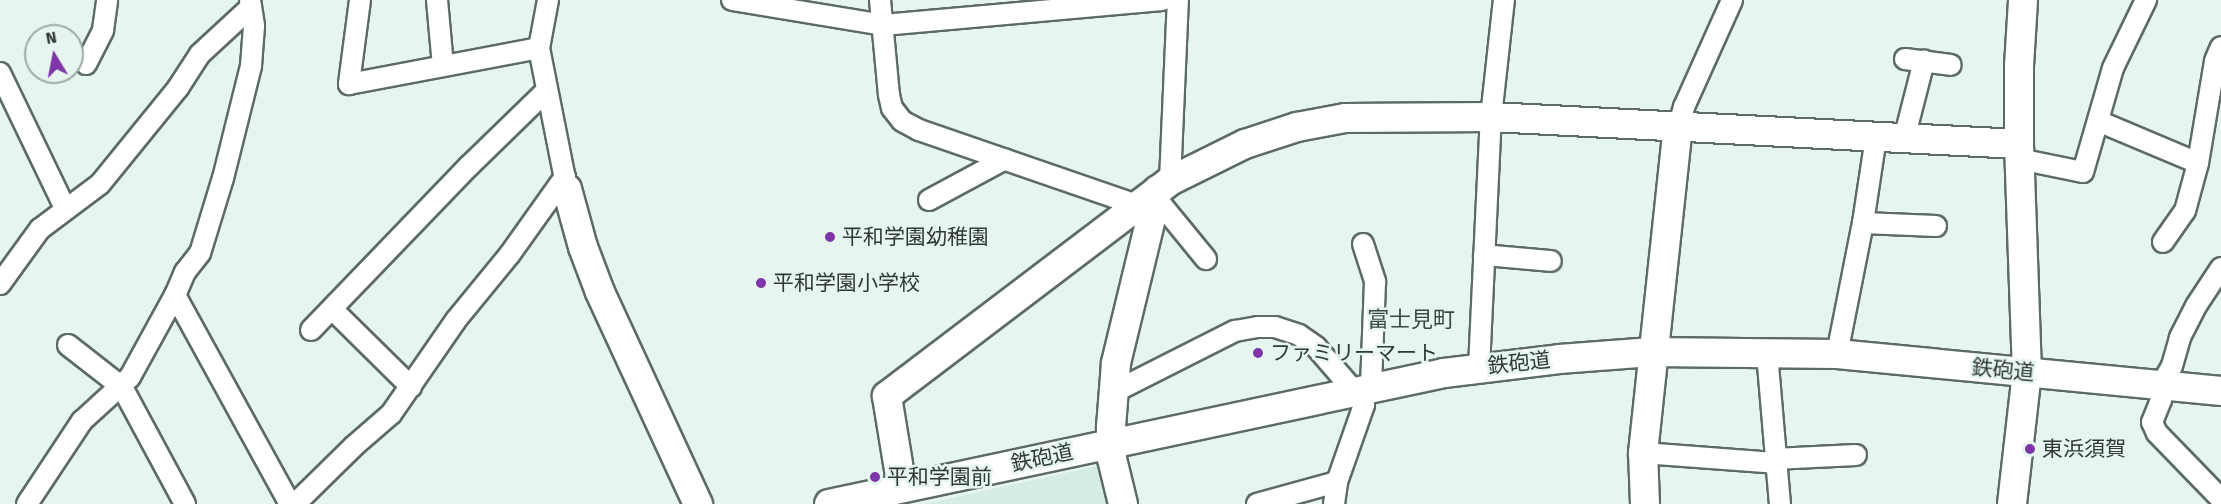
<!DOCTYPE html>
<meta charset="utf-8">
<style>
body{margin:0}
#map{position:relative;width:2221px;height:504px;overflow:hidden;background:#e6f6ef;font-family:"Fira Sans","Noto Sans JP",sans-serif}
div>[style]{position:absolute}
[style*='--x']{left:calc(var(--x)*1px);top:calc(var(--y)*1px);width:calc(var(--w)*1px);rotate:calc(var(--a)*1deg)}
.built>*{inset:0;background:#d4ece1}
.roads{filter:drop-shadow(2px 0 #5d6b65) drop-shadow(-2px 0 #5d6b65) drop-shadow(0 2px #5d6b65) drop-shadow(0 -2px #5d6b65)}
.street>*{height:20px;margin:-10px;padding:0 10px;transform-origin:10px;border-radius:10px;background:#fff}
.secondary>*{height:28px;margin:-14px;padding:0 14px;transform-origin:14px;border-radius:14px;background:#fff}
.dots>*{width:16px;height:16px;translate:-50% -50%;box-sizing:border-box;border:3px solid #e6f6ef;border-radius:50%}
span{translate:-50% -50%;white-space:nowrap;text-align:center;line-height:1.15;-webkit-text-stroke:5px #e6f6ef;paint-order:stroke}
.poi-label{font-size:21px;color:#313835}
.left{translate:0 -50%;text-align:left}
.street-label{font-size:21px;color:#313835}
.neighbourhood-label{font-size:22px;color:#3b4842}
.north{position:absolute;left:24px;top:24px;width:60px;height:60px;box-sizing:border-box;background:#e6f6ef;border:2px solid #9eaaa5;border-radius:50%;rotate:350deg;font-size:16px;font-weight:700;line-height:24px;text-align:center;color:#313835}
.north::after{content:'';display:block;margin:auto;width:21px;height:27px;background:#7d35a8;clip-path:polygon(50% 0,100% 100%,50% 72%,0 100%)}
</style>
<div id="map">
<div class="built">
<i style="clip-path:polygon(1102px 465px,1113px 504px,924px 504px)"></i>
</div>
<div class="roads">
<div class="street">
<i style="--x:250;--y:0;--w:26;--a:81"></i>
<i style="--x:254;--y:26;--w:40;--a:94.3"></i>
<i style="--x:251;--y:66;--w:115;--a:104"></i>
<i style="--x:223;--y:178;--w:78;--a:107"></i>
<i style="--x:200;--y:253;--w:24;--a:128"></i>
<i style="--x:185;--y:272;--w:25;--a:113"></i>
<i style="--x:175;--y:295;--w:239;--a:61.2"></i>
<i style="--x:360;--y:0;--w:85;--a:97.5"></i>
<i style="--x:349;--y:84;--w:193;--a:-10.7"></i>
<i style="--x:437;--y:0;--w:66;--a:84.8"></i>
<i style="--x:548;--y:0;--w:49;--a:100.6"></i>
<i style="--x:539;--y:48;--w:144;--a:78.8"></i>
<i style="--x:732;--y:0;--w:153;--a:9.4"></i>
<i style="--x:883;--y:25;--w:280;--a:-5.1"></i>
<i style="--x:880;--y:0;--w:95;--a:84.6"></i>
<i style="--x:889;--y:95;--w:13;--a:77"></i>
<i style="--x:892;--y:108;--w:16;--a:52"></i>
<i style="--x:902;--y:121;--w:19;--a:28"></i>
<i style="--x:919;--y:130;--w:231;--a:19"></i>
<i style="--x:1905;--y:59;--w:46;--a:7.4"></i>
<i style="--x:86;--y:64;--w:38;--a:-63"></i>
<i style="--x:103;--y:30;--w:30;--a:-82"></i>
<i style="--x:0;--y:73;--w:150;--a:64.3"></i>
<i style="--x:2098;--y:121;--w:108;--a:22.8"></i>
<i style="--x:1678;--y:128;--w:22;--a:-74"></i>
<i style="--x:1684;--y:107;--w:117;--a:-65.8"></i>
<i style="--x:1904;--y:139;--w:81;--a:-75.6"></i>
<i style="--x:2019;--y:159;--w:65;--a:11.5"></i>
<i style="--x:2083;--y:172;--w:108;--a:-73.9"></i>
<i style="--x:2113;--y:68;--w:76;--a:-64.1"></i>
<i style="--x:1170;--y:181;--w:181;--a:-87.5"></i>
<i style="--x:1156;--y:198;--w:79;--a:50.7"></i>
<i style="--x:929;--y:200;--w:86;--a:-28.3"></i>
<i style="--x:1863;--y:223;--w:73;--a:2.4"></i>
<i style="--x:2163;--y:242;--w:38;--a:-55"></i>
<i style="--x:2185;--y:211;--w:50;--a:-74.8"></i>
<i style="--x:2198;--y:163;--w:103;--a:-80.5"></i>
<i style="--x:2215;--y:61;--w:15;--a:-67"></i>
<i style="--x:1363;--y:244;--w:40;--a:72"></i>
<i style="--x:1375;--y:282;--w:106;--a:92.2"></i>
<i style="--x:1484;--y:255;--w:67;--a:5.1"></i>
<i style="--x:2221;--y:268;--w:45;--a:123.3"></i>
<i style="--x:2196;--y:306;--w:36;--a:117"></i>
<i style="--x:2180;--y:338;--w:29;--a:106"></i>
<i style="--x:2172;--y:366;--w:22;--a:120"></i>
<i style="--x:2161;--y:385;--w:15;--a:90"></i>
<i style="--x:2161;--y:400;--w:24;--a:112"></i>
<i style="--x:2152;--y:422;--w:12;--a:66"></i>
<i style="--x:2157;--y:433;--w:92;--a:45.9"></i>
<i style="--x:0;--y:284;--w:68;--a:-54"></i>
<i style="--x:40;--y:229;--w:75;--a:-36.9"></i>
<i style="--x:100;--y:184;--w:124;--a:-50.9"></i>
<i style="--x:178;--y:88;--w:40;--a:-57.1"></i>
<i style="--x:200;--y:54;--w:69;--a:-42.7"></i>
<i style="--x:332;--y:309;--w:111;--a:44.6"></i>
<i style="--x:311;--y:330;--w:228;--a:-46.1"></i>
<i style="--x:469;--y:166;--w:107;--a:-44.2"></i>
<i style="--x:68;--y:345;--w:68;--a:37.9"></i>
<i style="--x:122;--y:387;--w:133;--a:61.7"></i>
<i style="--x:1767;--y:353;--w:152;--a:85.1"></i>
<i style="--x:1837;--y:354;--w:134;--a:-78.8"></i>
<i style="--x:1863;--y:223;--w:87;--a:-81.4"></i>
<i style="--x:1479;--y:368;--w:251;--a:-87.3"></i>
<i style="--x:1491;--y:117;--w:118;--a:-83.7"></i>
<i style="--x:1112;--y:393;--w:138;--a:-26.8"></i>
<i style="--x:1235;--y:331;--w:23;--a:-10"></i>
<i style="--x:1258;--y:327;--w:17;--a:0"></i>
<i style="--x:1275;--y:327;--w:25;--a:18"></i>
<i style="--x:1299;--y:335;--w:21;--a:35"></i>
<i style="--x:1316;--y:347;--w:60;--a:49.1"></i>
<i style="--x:1643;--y:453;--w:132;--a:4.3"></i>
<i style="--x:1774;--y:459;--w:82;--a:-2.8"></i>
<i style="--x:27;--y:504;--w:100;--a:-56.5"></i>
<i style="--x:82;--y:421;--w:65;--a:-42.5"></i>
<i style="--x:130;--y:377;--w:94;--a:-61.2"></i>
<i style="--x:295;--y:504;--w:83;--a:-44.5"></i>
<i style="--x:354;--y:446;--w:49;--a:-40.9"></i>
<i style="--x:391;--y:414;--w:114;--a:-55.3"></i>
<i style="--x:456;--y:320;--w:85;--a:-50.7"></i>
<i style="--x:510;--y:254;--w:95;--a:-54.5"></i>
<i style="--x:1257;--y:504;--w:83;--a:-15.4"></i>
<i style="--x:1334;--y:504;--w:22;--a:-82"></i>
<i style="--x:1337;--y:482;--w:82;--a:-70.7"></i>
<i style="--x:1364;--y:405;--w:15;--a:-98"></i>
</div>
<div class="secondary">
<i style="--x:567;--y:189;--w:60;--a:74.6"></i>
<i style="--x:583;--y:247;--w:48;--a:69.3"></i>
<i style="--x:600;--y:292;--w:234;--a:65.2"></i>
<i style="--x:902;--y:488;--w:93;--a:-99.3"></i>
<i style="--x:887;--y:396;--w:355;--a:-37.2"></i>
<i style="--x:1170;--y:181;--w:84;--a:-26.3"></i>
<i style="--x:1245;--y:144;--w:55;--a:-18.1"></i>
<i style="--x:1297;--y:127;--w:49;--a:-10.6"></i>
<i style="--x:1345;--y:118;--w:146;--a:-0.4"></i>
<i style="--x:1491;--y:117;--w:529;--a:2.93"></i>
<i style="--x:829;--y:504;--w:629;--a:-12.02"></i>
<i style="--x:1444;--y:373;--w:116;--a:-6.9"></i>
<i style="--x:1559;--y:359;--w:93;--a:-4.3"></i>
<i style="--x:1652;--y:352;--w:185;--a:0.6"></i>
<i style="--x:1837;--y:354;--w:386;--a:5.5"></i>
<i style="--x:1123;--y:504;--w:46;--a:-103.7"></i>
<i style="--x:1112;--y:459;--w:32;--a:-92"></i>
<i style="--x:1111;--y:427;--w:64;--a:-85.5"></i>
<i style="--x:1116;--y:363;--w:178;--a:-76.4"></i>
<i style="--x:1645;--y:504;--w:51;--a:-92.2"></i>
<i style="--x:1643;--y:453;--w:327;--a:-83.9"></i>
<i style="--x:2012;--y:504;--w:132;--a:-83.5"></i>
<i style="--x:2027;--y:373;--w:229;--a:-92"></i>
<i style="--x:2019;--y:144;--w:78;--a:-90"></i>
<i style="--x:2019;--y:66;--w:66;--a:-86.5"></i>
</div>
</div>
<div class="dots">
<i style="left:830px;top:237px;background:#7d35a8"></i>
<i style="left:761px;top:283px;background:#7d35a8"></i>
<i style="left:1258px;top:353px;background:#7d35a8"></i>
<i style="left:2030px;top:449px;background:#7d35a8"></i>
<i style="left:875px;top:477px;background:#7d35a8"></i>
</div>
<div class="poi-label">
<span class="left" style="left:842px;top:237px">平和学園幼稚園</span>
<span class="left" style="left:773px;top:283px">平和学園小学校</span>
<span class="left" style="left:1270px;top:353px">ファミリーマート</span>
<span class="left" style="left:2042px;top:449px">東浜須賀</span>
<span class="left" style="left:887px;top:477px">平和学園前</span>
</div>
<div class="street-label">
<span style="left:1519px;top:363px;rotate:-6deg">鉄砲道</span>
<span style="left:2003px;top:370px;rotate:5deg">鉄砲道</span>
<span style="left:1042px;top:458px;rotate:-12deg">鉄砲道</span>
</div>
<div class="neighbourhood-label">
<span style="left:1411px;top:320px">富士見町</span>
</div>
<div class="north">N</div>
</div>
